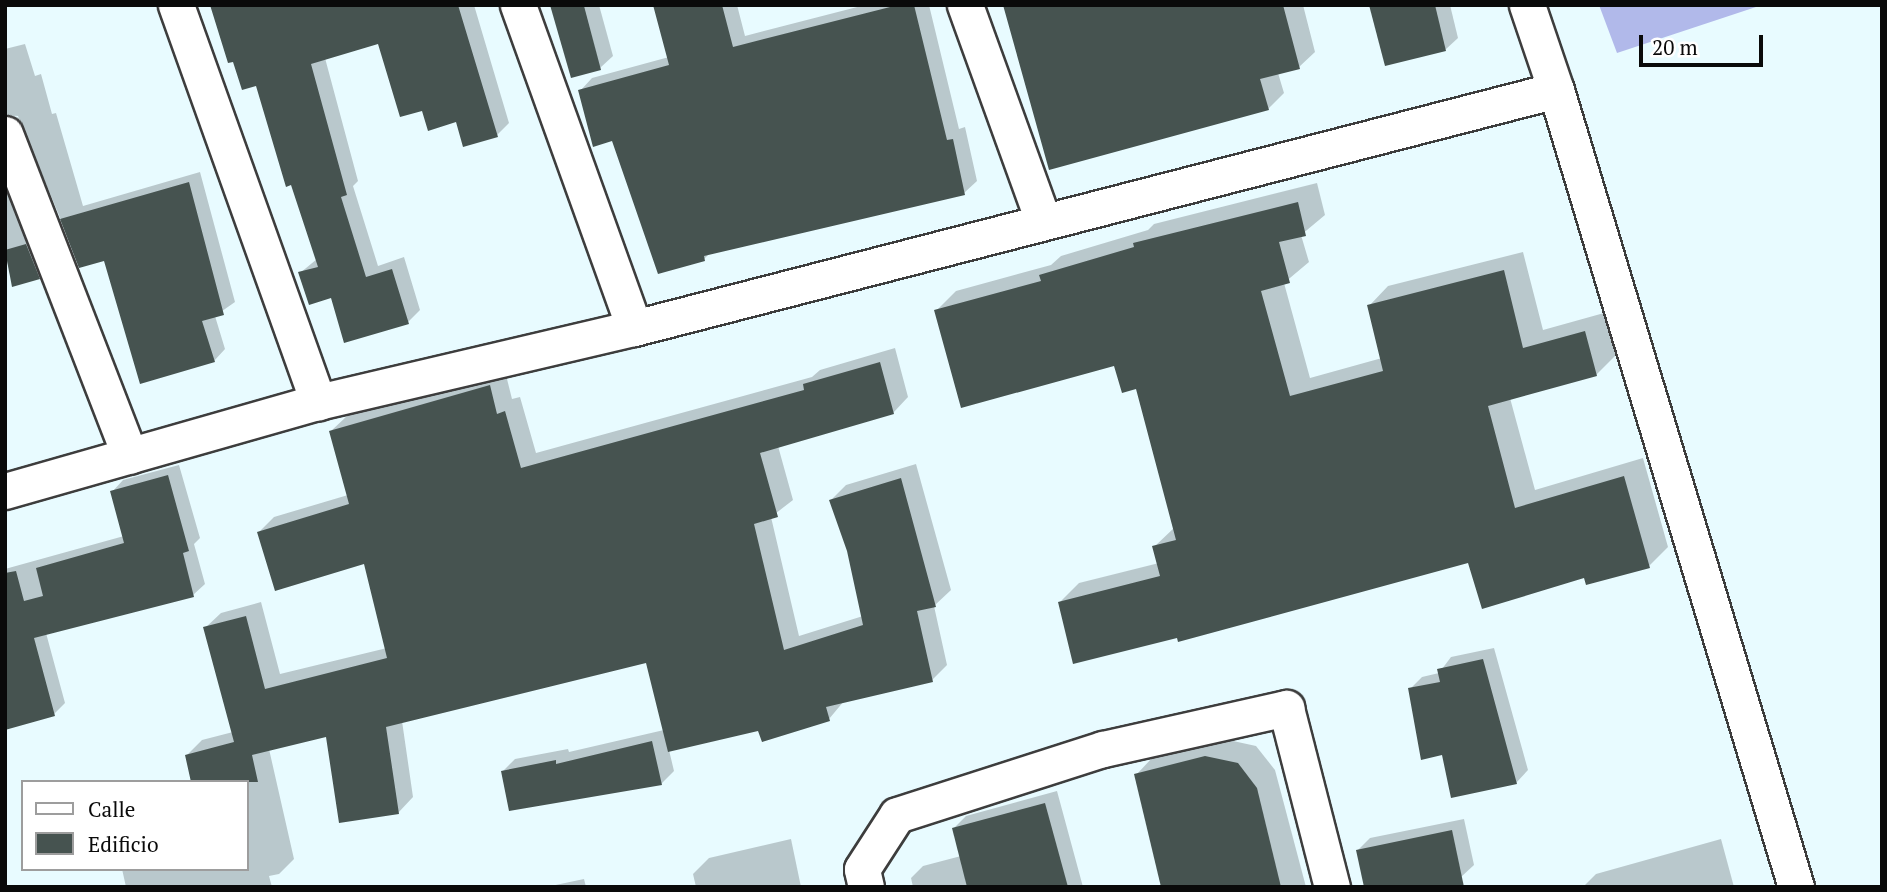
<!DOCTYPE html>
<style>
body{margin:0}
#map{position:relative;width:1887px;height:892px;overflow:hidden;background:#e8fbff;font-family:"PT Serif",serif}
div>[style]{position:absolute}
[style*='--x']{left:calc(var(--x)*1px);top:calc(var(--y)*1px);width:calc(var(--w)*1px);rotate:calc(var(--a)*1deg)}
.green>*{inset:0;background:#b1b9ea}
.shadow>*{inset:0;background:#0003}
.building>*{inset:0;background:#465350}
.roads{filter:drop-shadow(2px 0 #3d3d3d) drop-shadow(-2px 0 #3d3d3d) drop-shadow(0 2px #3d3d3d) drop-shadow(0 -2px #3d3d3d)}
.street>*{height:35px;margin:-17.5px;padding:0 17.5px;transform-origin:17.5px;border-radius:17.5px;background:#fff}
span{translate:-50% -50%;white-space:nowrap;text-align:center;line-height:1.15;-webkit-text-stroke:7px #fff;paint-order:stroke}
.frame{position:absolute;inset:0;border:7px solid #0a0a0a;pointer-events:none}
.legend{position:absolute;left:21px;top:780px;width:228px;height:91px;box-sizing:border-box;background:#fff;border:2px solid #9d9d9d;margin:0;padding:9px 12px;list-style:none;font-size:21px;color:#0a0a0a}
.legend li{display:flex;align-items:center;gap:14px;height:35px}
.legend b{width:35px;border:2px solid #9d9d9d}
.scale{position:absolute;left:1639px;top:35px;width:124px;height:32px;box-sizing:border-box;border:4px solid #0a0a0a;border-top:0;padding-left:9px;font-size:21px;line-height:24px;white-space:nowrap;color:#0a0a0a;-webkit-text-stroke:5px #fff;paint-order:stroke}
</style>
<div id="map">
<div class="green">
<i style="clip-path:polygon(1599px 5px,1762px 5px,1617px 53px)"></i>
</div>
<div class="shadow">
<i style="clip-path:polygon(211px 5px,474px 5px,509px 123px,497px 135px,423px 108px,379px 42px,325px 58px,358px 181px,353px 186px,378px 266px,404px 257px,420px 310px,408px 322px,332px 295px,300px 273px,317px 259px,258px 83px)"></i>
<i style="clip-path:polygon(552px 5px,599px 5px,613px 56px,600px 68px)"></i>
<i style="clip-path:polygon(655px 5px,737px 5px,745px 36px,865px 5px,929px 5px,959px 129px,965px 127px,977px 181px,964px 193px,711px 252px,704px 259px,580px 91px,592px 78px,669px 57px)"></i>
<i style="clip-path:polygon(1007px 5px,1303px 5px,1315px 52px,1299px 67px,1278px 73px,1284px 93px,1268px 109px)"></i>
<i style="clip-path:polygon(1371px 5px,1450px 5px,1458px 38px,1445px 50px)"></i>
<i style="clip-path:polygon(25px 44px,35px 76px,41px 74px,52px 114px,56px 113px,83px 206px,200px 172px,235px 302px,215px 316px,225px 349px,214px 361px,106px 258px,80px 266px,18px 116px,5px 115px,5px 49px)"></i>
<i style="clip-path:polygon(5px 145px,50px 266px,39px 277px,14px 285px,5px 255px)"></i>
<i style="clip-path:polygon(1317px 183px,1325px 215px,1301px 235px,1309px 262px,1284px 283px,1310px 378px,1382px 358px,1369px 306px,1388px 286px,1523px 252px,1543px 330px,1604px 313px,1616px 355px,1596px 375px,1510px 398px,1535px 490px,1643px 458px,1668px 547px,1649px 566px,1585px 576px,1470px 561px,1178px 636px,1059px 603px,1079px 583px,1159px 563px,1154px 547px,1175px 527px,1137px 387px,1116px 364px,936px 311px,956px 291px,1051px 265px,1061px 256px,1148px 230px,1154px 224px)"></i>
<i style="clip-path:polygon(895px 348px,908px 397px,893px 413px,778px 446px,793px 500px,771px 517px,799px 636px,863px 616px,848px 550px,831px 500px,846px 485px,916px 464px,951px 590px,934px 606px,947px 665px,932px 680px,844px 701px,829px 719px,760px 729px,669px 750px,674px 771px,661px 784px,503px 771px,515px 759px,568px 749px,569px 752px,664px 730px,648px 660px,402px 721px,413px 797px,398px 813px,328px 735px,269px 749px,294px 859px,279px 874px,269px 876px,272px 887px,126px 887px,122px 869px,247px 869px,247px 782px,187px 755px,202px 740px,233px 732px,205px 628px,221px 613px,261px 602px,280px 674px,387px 648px,366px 562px,259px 532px,274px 517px,348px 495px,331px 431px,347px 416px,505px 371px,512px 399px,520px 397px,536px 453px,812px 377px,820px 370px)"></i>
<i style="clip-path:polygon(179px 465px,200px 538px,194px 544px,205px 584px,193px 595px,46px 633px,65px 703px,54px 714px,5px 728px,5px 569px,124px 536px,112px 492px,123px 480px)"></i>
<i style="clip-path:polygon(1494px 648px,1528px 770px,1516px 783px,1443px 753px,1410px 689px,1422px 677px,1439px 673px,1451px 657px)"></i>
<i style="clip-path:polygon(1224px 739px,1256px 746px,1275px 770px,1306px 887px,1162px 887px,1136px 775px,1153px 757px)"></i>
<i style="clip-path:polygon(1057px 791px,1083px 887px,913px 887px,911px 878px,923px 866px,961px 856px,954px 828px,966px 816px)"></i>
<i style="clip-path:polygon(1464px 819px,1474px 865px,1461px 877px,1358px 850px,1370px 838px)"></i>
<i style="clip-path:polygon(791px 839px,801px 887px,696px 887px,693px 874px,709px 858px)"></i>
<i style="clip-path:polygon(1721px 839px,1734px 887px,1583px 887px,1596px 874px)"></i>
<i style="clip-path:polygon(584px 879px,586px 887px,546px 887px)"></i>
</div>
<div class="building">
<i style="clip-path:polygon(210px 5px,458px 5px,498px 137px,463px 147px,456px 122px,428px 131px,422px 111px,400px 117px,378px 44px,311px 64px,347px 195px,341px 197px,366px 277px,392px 269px,409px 324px,344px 343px,331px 298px,309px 305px,298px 272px,318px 267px,291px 185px,286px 187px,256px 86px,242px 90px,233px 62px,228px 63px)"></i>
<i style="clip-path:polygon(550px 5px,584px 6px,601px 70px,571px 78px)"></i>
<i style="clip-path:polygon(653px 5px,722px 5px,733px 47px,898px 5px,914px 5px,947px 140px,953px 139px,965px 195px,704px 256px,705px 261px,658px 274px,612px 141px,593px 147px,578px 90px,669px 65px)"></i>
<i style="clip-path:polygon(1003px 5px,1283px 5px,1300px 69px,1260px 79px,1269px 110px,1049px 170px)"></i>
<i style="clip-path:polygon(1369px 5px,1435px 5px,1446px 51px,1385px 66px)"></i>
<i style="clip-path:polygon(189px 182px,224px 315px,202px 321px,215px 362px,140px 384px,104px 261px,79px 268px,60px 219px)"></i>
<i style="clip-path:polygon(1298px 202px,1306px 236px,1279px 242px,1290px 283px,1261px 291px,1290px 396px,1383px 371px,1367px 305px,1504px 270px,1523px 348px,1585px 331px,1597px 376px,1488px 406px,1515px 508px,1624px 476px,1650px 568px,1586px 585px,1584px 578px,1482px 609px,1468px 563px,1178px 642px,1177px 638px,1073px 664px,1058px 602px,1160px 576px,1152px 546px,1176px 540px,1136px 389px,1122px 393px,1114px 366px,961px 408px,934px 310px,1041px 281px,1039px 275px,1134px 247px,1133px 243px)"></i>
<i style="clip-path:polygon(26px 244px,40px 279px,12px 287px,5px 250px)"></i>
<i style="clip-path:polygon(880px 362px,894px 414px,760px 453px,778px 517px,754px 524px,784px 650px,863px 625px,847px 551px,829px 500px,901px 478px,936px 607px,917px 611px,933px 682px,826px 707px,830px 721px,762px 742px,758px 731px,668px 752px,646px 663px,386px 727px,399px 814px,339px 823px,326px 737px,252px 755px,258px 782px,191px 782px,185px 755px,234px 742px,203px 627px,246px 616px,265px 689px,387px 658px,364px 564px,275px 591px,257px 532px,349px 504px,329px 431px,490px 385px,497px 414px,505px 411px,521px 468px,804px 390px,803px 384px)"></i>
<i style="clip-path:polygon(168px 475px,189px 551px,183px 553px,194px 597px,34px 638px,55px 716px,5px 730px,5px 573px,16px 571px,24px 601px,43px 596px,36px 568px,124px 543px,110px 491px)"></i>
<i style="clip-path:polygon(1483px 659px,1517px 784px,1451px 798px,1442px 755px,1421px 760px,1408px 688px,1440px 682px,1437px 669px)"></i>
<i style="clip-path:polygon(652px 741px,662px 785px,509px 811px,501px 771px,556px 760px,556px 764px)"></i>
<i style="clip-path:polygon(1205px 756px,1238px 763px,1257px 788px,1281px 887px,1161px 887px,1134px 774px)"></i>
<i style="clip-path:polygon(1045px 803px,1068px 887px,967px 887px,952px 828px)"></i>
<i style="clip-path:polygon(1452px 830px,1464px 887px,1364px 887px,1356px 850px)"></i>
</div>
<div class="roads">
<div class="street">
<i style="--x:176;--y:5;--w:422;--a:70.3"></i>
<i style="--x:518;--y:5;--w:343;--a:70.2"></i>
<i style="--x:965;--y:5;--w:230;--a:70.1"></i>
<i style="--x:1527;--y:5;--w:90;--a:71.2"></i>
<i style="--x:1556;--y:90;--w:832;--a:73.24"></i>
<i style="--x:5;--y:134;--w:345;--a:68.8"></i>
<i style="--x:5;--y:491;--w:325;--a:-15.9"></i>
<i style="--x:318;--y:402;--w:325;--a:-13.2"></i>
<i style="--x:634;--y:328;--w:952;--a:-14.47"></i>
<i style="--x:866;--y:887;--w:18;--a:-103"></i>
<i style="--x:862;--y:869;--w:64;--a:-57.1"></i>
<i style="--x:897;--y:815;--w:216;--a:-17.8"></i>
<i style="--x:1103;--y:749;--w:188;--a:-12.6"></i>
<i style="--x:1286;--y:708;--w:185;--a:75.6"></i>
</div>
</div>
<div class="frame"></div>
<ul class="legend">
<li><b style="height:9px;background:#fff"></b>Calle</li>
<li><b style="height:19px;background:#465350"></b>Edificio</li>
</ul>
<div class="scale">20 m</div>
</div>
